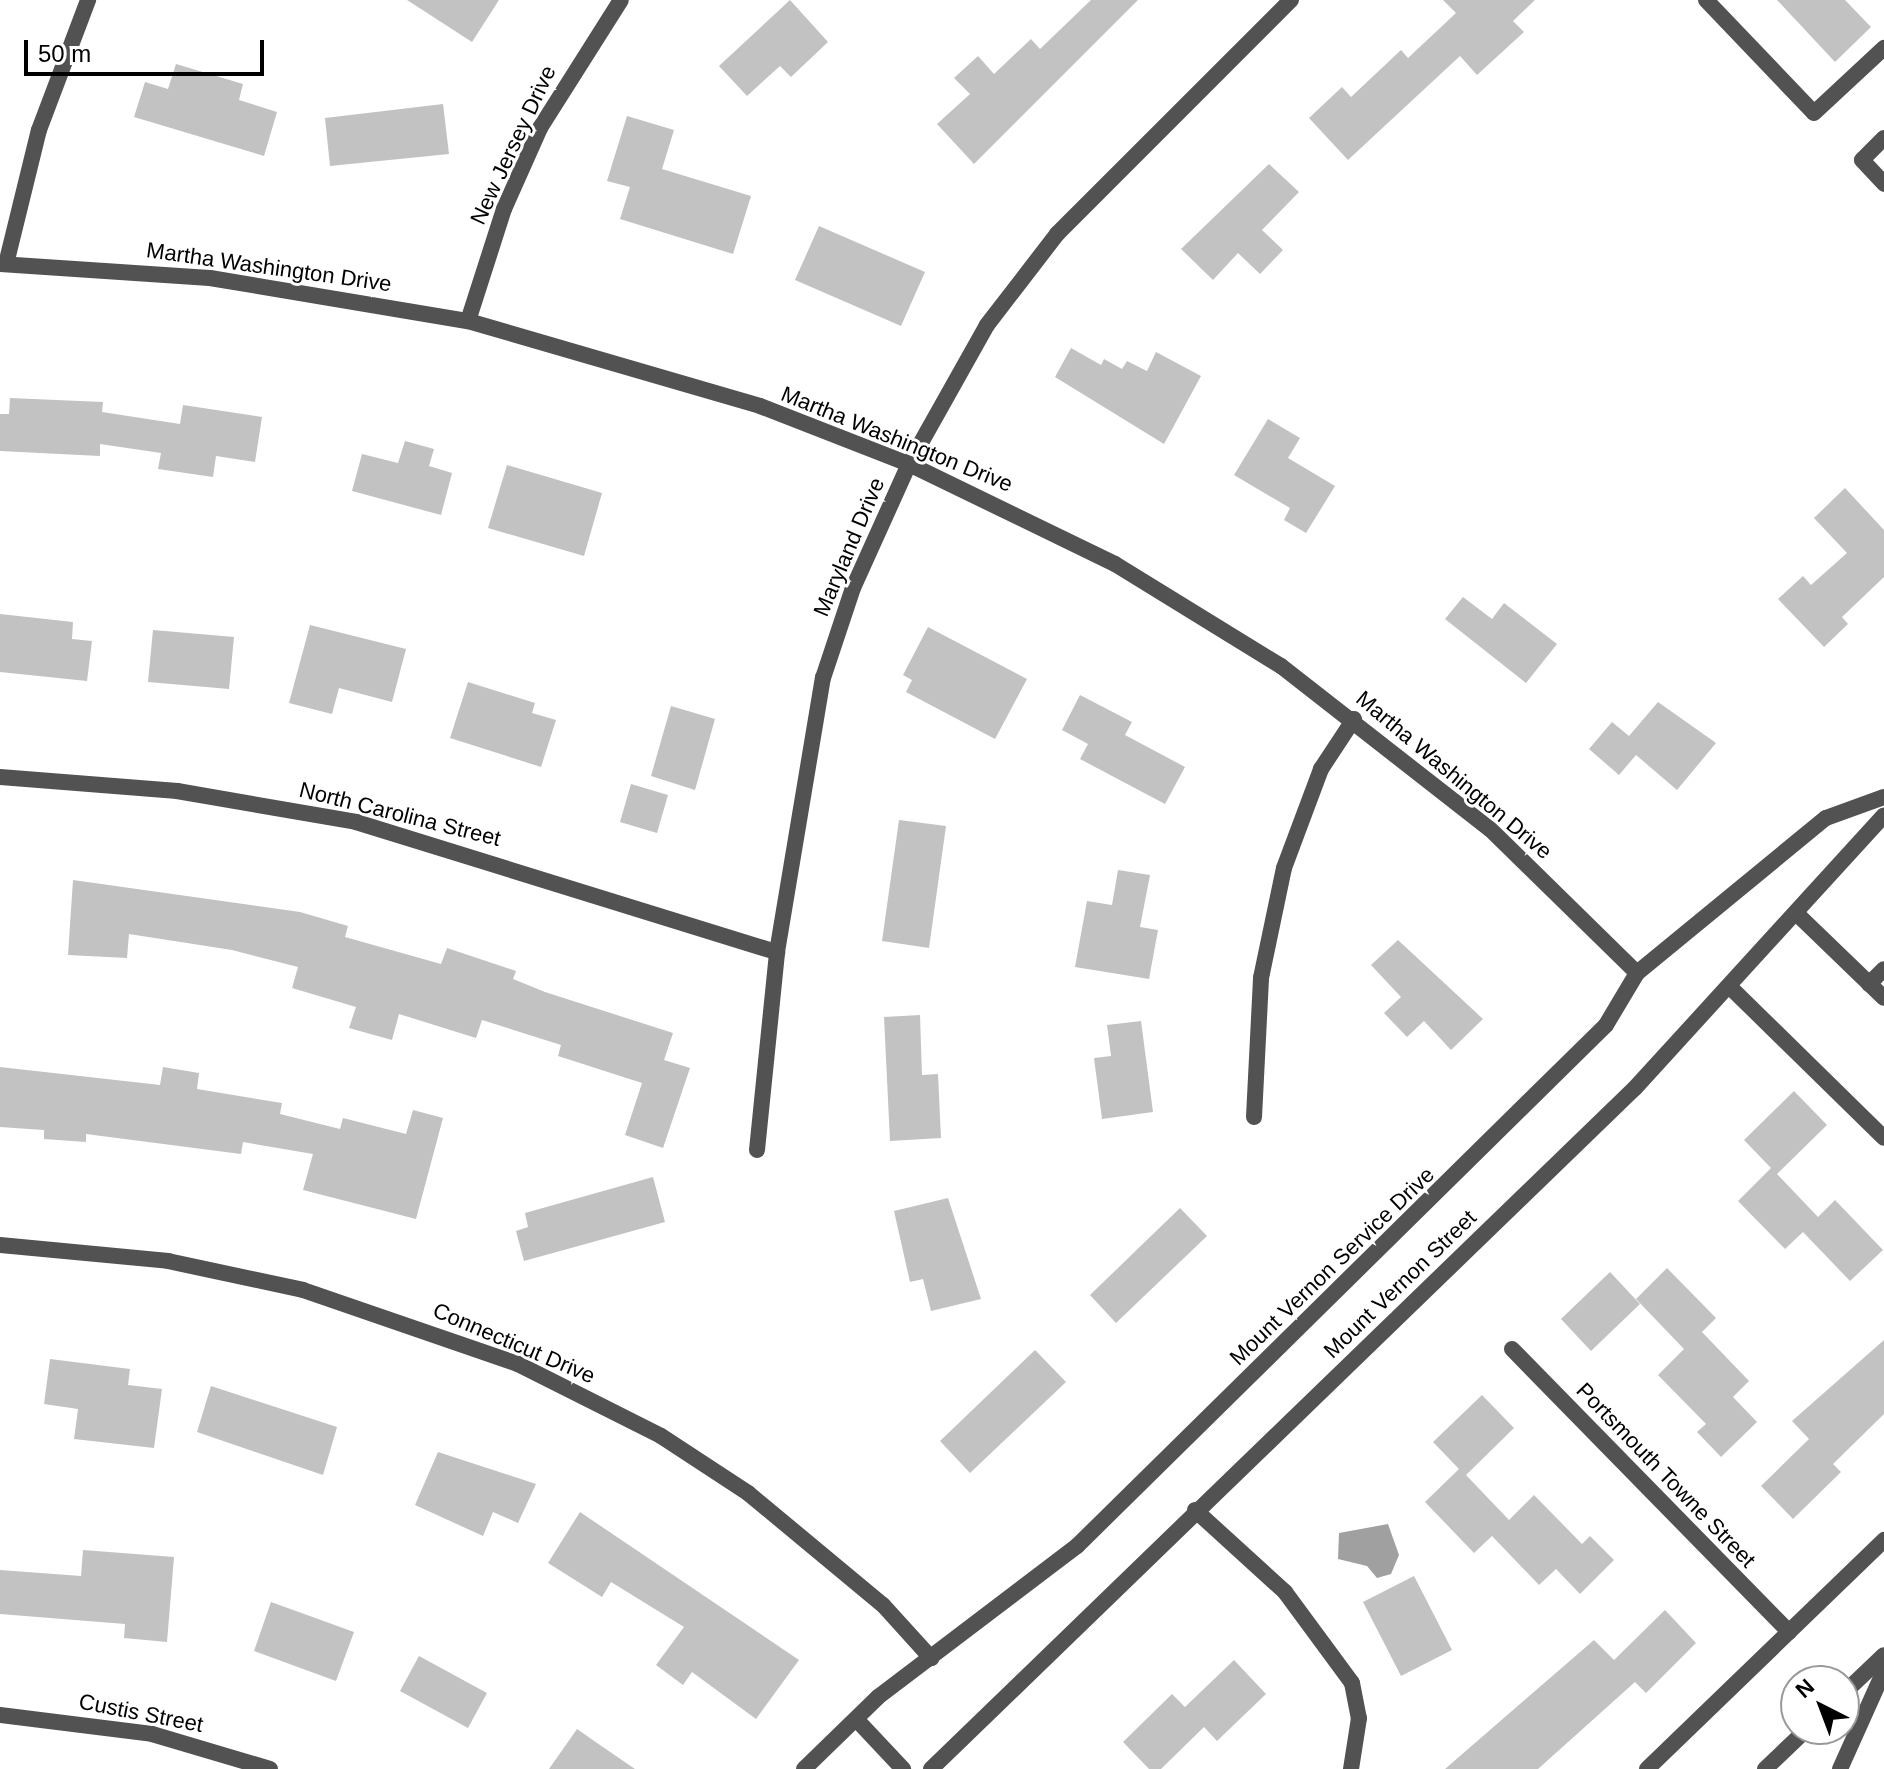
<!DOCTYPE html>
<style>
body{margin:0}
#map{position:relative;width:1884px;height:1769px;overflow:hidden;background:#fff;font-family:Helvetica,sans-serif}
div>[style]{position:absolute}
[style*='--x']{left:calc(var(--x)*1px);top:calc(var(--y)*1px);width:calc(var(--w)*1px);rotate:calc(var(--a)*1deg)}
.water>*{inset:0;background:#a0a0a0}
.building>*{inset:0;background:#c2c2c2}
.service>*{height:16px;margin:-8px;padding:0 8px;transform-origin:8px;border-radius:8px;background:#525252}
.minor>*{height:16px;margin:-8px;padding:0 8px;transform-origin:8px;border-radius:8px;background:#525252}
.tertiary>*{height:16px;margin:-8px;padding:0 8px;transform-origin:8px;border-radius:8px;background:#525252}
span{translate:-50% -50%;white-space:nowrap;text-align:center;line-height:1.15;-webkit-text-stroke:6px #fff;paint-order:stroke}
.street-label{font-size:22px;color:#000}
.north{position:absolute;left:1780px;top:1665px;width:80px;height:80px;box-sizing:border-box;background:#fff;border:2px solid #999;border-radius:50%;rotate:318deg;font-size:22px;font-weight:700;line-height:32px;text-align:center;color:#000}
.north::after{content:'';display:block;margin:auto;width:28px;height:36px;background:#000;clip-path:polygon(50% 0,100% 100%,50% 72%,0 100%)}
.scale{position:absolute;left:24px;top:40px;width:240px;height:36px;box-sizing:border-box;border:4px solid #000;border-top:0;padding-left:10px;font-size:24px;line-height:28px;white-space:nowrap;color:#000;-webkit-text-stroke:6px #fff;paint-order:stroke}
</style>
<div id="map">
<div class="water">
<i style="clip-path:polygon(1388px 1524px,1399px 1555px,1391px 1574px,1377px 1578px,1367px 1566px,1338px 1559px,1339px 1533px)"></i>
</div>
<div class="building">
<i style="clip-path:polygon(407px 0,499px 0,472px 42px)"></i>
<i style="clip-path:polygon(790px 0,828px 42px,791px 77px,780px 66px,747px 96px,719px 66px)"></i>
<i style="clip-path:polygon(1091px 0,1138px 0,974px 164px,937px 124px,970px 94px,954px 78px,978px 56px,994px 74px,1031px 39px,1040px 49px)"></i>
<i style="clip-path:polygon(1443px 0,1535px 0,1513px 21px,1524px 32px,1477px 75px,1460px 56px,1348px 160px,1309px 118px,1342px 87px,1351px 97px,1401px 50px,1408px 58px,1456px 13px)"></i>
<i style="clip-path:polygon(1777px 0,1845px 0,1871px 27px,1835px 62px)"></i>
<i style="clip-path:polygon(176px 64px,243px 84px,239px 100px,277px 112px,264px 156px,134px 117px,145px 82px,168px 89px)"></i>
<i style="clip-path:polygon(443px 104px,449px 154px,330px 166px,325px 118px)"></i>
<i style="clip-path:polygon(627px 116px,674px 130px,662px 169px,751px 196px,733px 254px,620px 219px,630px 187px,607px 181px)"></i>
<i style="clip-path:polygon(1269px 164px,1299px 192px,1262px 230px,1283px 250px,1260px 274px,1238px 253px,1213px 280px,1181px 249px)"></i>
<i style="clip-path:polygon(819px 226px,925px 272px,901px 326px,795px 280px)"></i>
<i style="clip-path:polygon(1071px 348px,1101px 365px,1104px 359px,1122px 369px,1127px 361px,1147px 371px,1156px 352px,1201px 376px,1164px 444px,1055px 377px)"></i>
<i style="clip-path:polygon(10px 398px,103px 402px,102px 412px,180px 424px,183px 405px,262px 417px,255px 462px,216px 456px,213px 477px,158px 469px,161px 453px,100px 444px,100px 456px,0 451px,0 414px,9px 414px)"></i>
<i style="clip-path:polygon(1268px 419px,1300px 438px,1288px 458px,1335px 486px,1306px 533px,1284px 520px,1290px 508px,1234px 475px)"></i>
<i style="clip-path:polygon(405px 441px,434px 449px,429px 466px,452px 473px,441px 515px,352px 491px,362px 454px,398px 463px)"></i>
<i style="clip-path:polygon(507px 465px,602px 493px,584px 556px,488px 528px)"></i>
<i style="clip-path:polygon(1845px 488px,1884px 530px,1884px 577px,1842px 617px,1848px 624px,1824px 647px,1778px 599px,1803px 576px,1811px 585px,1847px 553px,1814px 518px)"></i>
<i style="clip-path:polygon(1463px 597px,1492px 619px,1504px 603px,1557px 644px,1526px 683px,1445px 619px)"></i>
<i style="clip-path:polygon(0 614px,73px 622px,72px 639px,92px 641px,87px 681px,0 672px)"></i>
<i style="clip-path:polygon(310px 625px,406px 649px,392px 702px,339px 688px,332px 714px,289px 703px)"></i>
<i style="clip-path:polygon(928px 627px,1027px 679px,995px 739px,906px 692px,912px 680px,903px 675px)"></i>
<i style="clip-path:polygon(153px 630px,234px 637px,229px 689px,148px 682px)"></i>
<i style="clip-path:polygon(468px 682px,535px 703px,532px 713px,556px 720px,541px 767px,450px 738px)"></i>
<i style="clip-path:polygon(1080px 695px,1132px 722px,1125px 735px,1185px 767px,1165px 804px,1080px 759px,1088px 744px,1062px 730px)"></i>
<i style="clip-path:polygon(1658px 702px,1716px 743px,1677px 790px,1636px 755px,1619px 775px,1589px 749px,1612px 722px,1629px 736px)"></i>
<i style="clip-path:polygon(671px 706px,715px 719px,695px 790px,651px 776px)"></i>
<i style="clip-path:polygon(631px 784px,668px 795px,657px 833px,620px 822px)"></i>
<i style="clip-path:polygon(899px 820px,946px 826px,929px 948px,882px 941px)"></i>
<i style="clip-path:polygon(1118px 870px,1150px 875px,1140px 927px,1158px 930px,1149px 979px,1075px 967px,1087px 901px,1112px 905px)"></i>
<i style="clip-path:polygon(73px 880px,300px 912px,348px 926px,345px 937px,441px 964px,447px 948px,516px 971px,513px 979px,545px 992px,673px 1033px,664px 1060px,690px 1068px,663px 1148px,625px 1135px,642px 1083px,558px 1056px,561px 1045px,482px 1020px,476px 1038px,399px 1014px,392px 1040px,349px 1028px,356px 1007px,292px 988px,298px 967px,232px 950px,129px 934px,127px 958px,68px 955px)"></i>
<i style="clip-path:polygon(1398px 940px,1483px 1019px,1451px 1050px,1424px 1021px,1407px 1037px,1384px 1013px,1401px 997px,1371px 965px)"></i>
<i style="clip-path:polygon(920px 1015px,922px 1075px,938px 1074px,941px 1138px,890px 1141px,884px 1017px)"></i>
<i style="clip-path:polygon(1141px 1021px,1153px 1112px,1102px 1119px,1094px 1058px,1111px 1056px,1107px 1025px)"></i>
<i style="clip-path:polygon(0 1067px,160px 1085px,163px 1067px,199px 1073px,197px 1089px,282px 1103px,280px 1114px,340px 1129px,343px 1118px,406px 1134px,413px 1110px,443px 1118px,416px 1219px,303px 1190px,313px 1154px,243px 1142px,241px 1154px,86px 1134px,86px 1142px,44px 1139px,44px 1130px,0 1127px)"></i>
<i style="clip-path:polygon(1794px 1091px,1827px 1125px,1777px 1174px,1818px 1217px,1835px 1200px,1883px 1250px,1850px 1281px,1803px 1232px,1785px 1249px,1738px 1201px,1771px 1168px,1744px 1140px)"></i>
<i style="clip-path:polygon(653px 1177px,665px 1222px,524px 1261px,516px 1231px,528px 1227px,525px 1213px)"></i>
<i style="clip-path:polygon(948px 1198px,981px 1299px,931px 1311px,923px 1279px,910px 1282px,894px 1211px)"></i>
<i style="clip-path:polygon(1180px 1208px,1207px 1236px,1116px 1323px,1090px 1295px)"></i>
<i style="clip-path:polygon(1667px 1268px,1716px 1318px,1702px 1332px,1749px 1381px,1733px 1397px,1757px 1422px,1721px 1457px,1697px 1432px,1706px 1424px,1658px 1375px,1684px 1349px,1636px 1299px)"></i>
<i style="clip-path:polygon(1610px 1272px,1640px 1304px,1591px 1351px,1561px 1319px)"></i>
<i style="clip-path:polygon(1884px 1340px,1884px 1414px,1833px 1464px,1841px 1472px,1793px 1519px,1761px 1486px,1809px 1439px,1792px 1421px)"></i>
<i style="clip-path:polygon(1035px 1350px,1066px 1382px,970px 1473px,940px 1441px)"></i>
<i style="clip-path:polygon(50px 1359px,130px 1369px,128px 1385px,162px 1389px,154px 1448px,74px 1439px,78px 1409px,44px 1404px)"></i>
<i style="clip-path:polygon(211px 1386px,337px 1427px,323px 1475px,197px 1432px)"></i>
<i style="clip-path:polygon(1482px 1395px,1514px 1428px,1466px 1475px,1509px 1520px,1534px 1495px,1582px 1544px,1590px 1536px,1614px 1560px,1580px 1594px,1556px 1569px,1539px 1585px,1492px 1536px,1474px 1553px,1425px 1502px,1459px 1469px,1433px 1442px)"></i>
<i style="clip-path:polygon(438px 1452px,536px 1484px,518px 1523px,493px 1512px,483px 1536px,415px 1505px)"></i>
<i style="clip-path:polygon(580px 1512px,799px 1660px,756px 1719px,692px 1672px,683px 1685px,656px 1665px,684px 1627px,611px 1582px,602px 1597px,548px 1563px)"></i>
<i style="clip-path:polygon(83px 1550px,174px 1557px,167px 1642px,124px 1638px,125px 1624px,0 1614px,0 1570px,81px 1576px)"></i>
<i style="clip-path:polygon(1414px 1576px,1452px 1650px,1401px 1676px,1363px 1602px)"></i>
<i style="clip-path:polygon(271px 1602px,354px 1632px,336px 1681px,254px 1651px)"></i>
<i style="clip-path:polygon(1665px 1610px,1696px 1643px,1646px 1693px,1635px 1682px,1538px 1769px,1445px 1769px,1594px 1640px,1614px 1660px)"></i>
<i style="clip-path:polygon(419px 1656px,487px 1693px,468px 1728px,400px 1691px)"></i>
<i style="clip-path:polygon(1234px 1660px,1266px 1694px,1217px 1741px,1204px 1727px,1161px 1769px,1149px 1769px,1123px 1742px,1172px 1694px,1185px 1707px)"></i>
<i style="clip-path:polygon(577px 1729px,600px 1745px,635px 1769px,549px 1769px)"></i>
</div>
<div class="service">
<i style="--x:1706;--y:0;--w:156;--a:46.3"></i>
<i style="--x:1814;--y:113;--w:96;--a:-42.9"></i>
<i style="--x:1884;--y:138;--w:31;--a:135"></i>
<i style="--x:1862;--y:160;--w:33;--a:47"></i>
<i style="--x:1796;--y:913;--w:122;--a:44"></i>
<i style="--x:1869;--y:984;--w:21;--a:-45"></i>
<i style="--x:1844;--y:1693;--w:55;--a:-43.5"></i>
<i style="--x:1765;--y:1769;--w:58;--a:-43.6"></i>
<i style="--x:1840;--y:1769;--w:107;--a:-65.8"></i>
</div>
<div class="minor">
<i style="--x:0;--y:264;--w:210;--a:3.8"></i>
<i style="--x:210;--y:278;--w:262;--a:9.5"></i>
<i style="--x:468;--y:321;--w:304;--a:16.2"></i>
<i style="--x:760;--y:406;--w:160;--a:21.3"></i>
<i style="--x:909;--y:464;--w:229;--a:25.9"></i>
<i style="--x:1115;--y:564;--w:195;--a:31.6"></i>
<i style="--x:1281;--y:666;--w:265;--a:38"></i>
<i style="--x:1490;--y:829;--w:206;--a:44.4"></i>
<i style="--x:6;--y:264;--w:138;--a:-76.2"></i>
<i style="--x:39;--y:130;--w:139;--a:-69.3"></i>
<i style="--x:468;--y:321;--w:118;--a:-72.2"></i>
<i style="--x:504;--y:209;--w:89;--a:-66"></i>
<i style="--x:540;--y:128;--w:151;--a:-57.7"></i>
<i style="--x:0;--y:777;--w:178;--a:4.5"></i>
<i style="--x:177;--y:791;--w:182;--a:9.8"></i>
<i style="--x:356;--y:822;--w:441;--a:17.2"></i>
<i style="--x:1731;--y:988;--w:214;--a:44.4"></i>
<i style="--x:1254;--y:1117;--w:139;--a:-87.1"></i>
<i style="--x:1261;--y:978;--w:112;--a:-78.2"></i>
<i style="--x:1284;--y:868;--w:106;--a:-69.5"></i>
<i style="--x:1321;--y:769;--w:60;--a:-56.6"></i>
<i style="--x:757;--y:1150;--w:199;--a:-84.2"></i>
<i style="--x:777;--y:952;--w:278;--a:-80.5"></i>
<i style="--x:823;--y:678;--w:95;--a:-71.6"></i>
<i style="--x:853;--y:588;--w:136;--a:-65.7"></i>
<i style="--x:909;--y:464;--w:159;--a:-60.7"></i>
<i style="--x:987;--y:325;--w:115;--a:-52.4"></i>
<i style="--x:1057;--y:234;--w:331;--a:-45"></i>
<i style="--x:0;--y:1245;--w:169;--a:5.4"></i>
<i style="--x:168;--y:1261;--w:138;--a:12.1"></i>
<i style="--x:303;--y:1290;--w:227;--a:19"></i>
<i style="--x:518;--y:1364;--w:160;--a:26.7"></i>
<i style="--x:661;--y:1436;--w:104;--a:33.2"></i>
<i style="--x:748;--y:1493;--w:175;--a:39.7"></i>
<i style="--x:883;--y:1605;--w:72;--a:47.8"></i>
<i style="--x:1512;--y:1349;--w:396;--a:45.6"></i>
<i style="--x:1195;--y:1510;--w:122;--a:42.3"></i>
<i style="--x:1285;--y:1592;--w:113;--a:53.6"></i>
<i style="--x:1352;--y:1683;--w:36;--a:79"></i>
<i style="--x:1359;--y:1718;--w:52;--a:98.9"></i>
<i style="--x:0;--y:1715;--w:153;--a:7.1"></i>
<i style="--x:152;--y:1734;--w:123;--a:16.5"></i>
<i style="--x:856;--y:1719;--w:69;--a:46.8"></i>
<i style="--x:804;--y:1769;--w:103;--a:-44.2"></i>
<i style="--x:878;--y:1697;--w:250;--a:-37.2"></i>
<i style="--x:1077;--y:1546;--w:742;--a:-44.56"></i>
<i style="--x:1606;--y:1025;--w:61;--a:-59.2"></i>
<i style="--x:1637;--y:973;--w:244;--a:-39.4"></i>
<i style="--x:1826;--y:818;--w:62;--a:-19.9"></i>
<i style="--x:1647;--y:1769;--w:330;--a:-44"></i>
</div>
<div class="tertiary">
<i style="--x:931;--y:1769;--w:979;--a:-44.05"></i>
<i style="--x:1635;--y:1088;--w:369;--a:-47.6"></i>
</div>
<div class="street-label">
<span style="left:513px;top:145px;rotate:-65deg">New Jersey Drive</span>
<span style="left:269px;top:267px;rotate:8deg">Martha Washington Drive</span>
<span style="left:897px;top:439px;rotate:22deg">Martha Washington Drive</span>
<span style="left:849px;top:547px;rotate:-67deg">Maryland Drive</span>
<span style="left:1454px;top:775px;rotate:40deg">Martha Washington Drive</span>
<span style="left:400px;top:814px;rotate:14deg">North Carolina Street</span>
<span style="left:1332px;top:1266px;rotate:-44deg">Mount Vernon Service Drive</span>
<span style="left:1400px;top:1284px;rotate:-44deg">Mount Vernon Street</span>
<span style="left:514px;top:1343px;rotate:23deg">Connecticut Drive</span>
<span style="left:1666px;top:1475px;rotate:46deg">Portsmouth Towne Street</span>
<span style="left:141px;top:1713px;rotate:11deg">Custis Street</span>
</div>
<div class="north">N</div>
<div class="scale">50 m</div>
</div>
